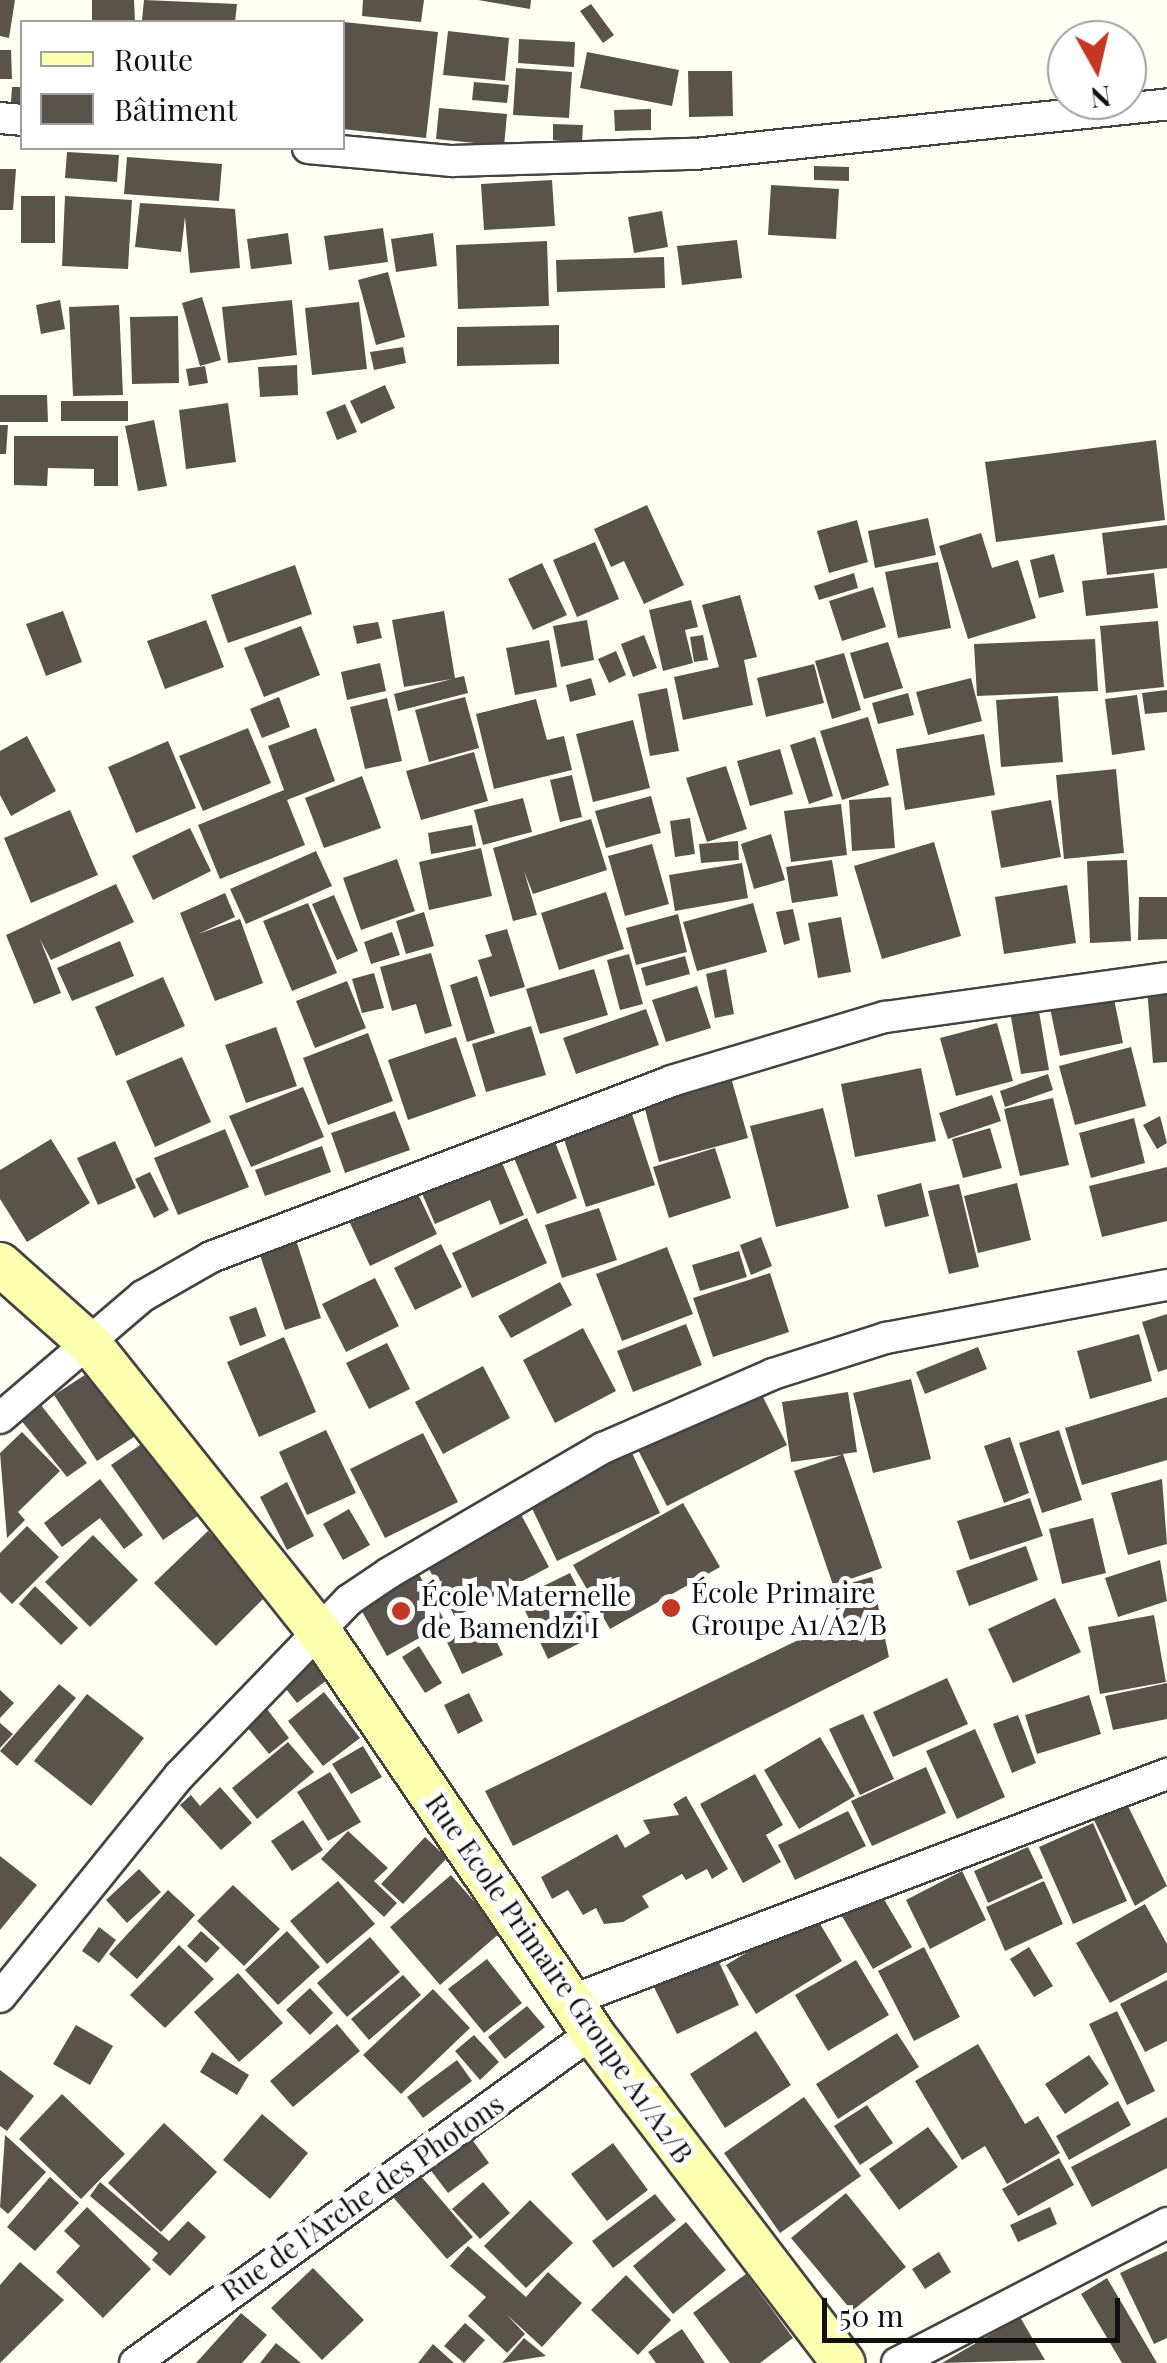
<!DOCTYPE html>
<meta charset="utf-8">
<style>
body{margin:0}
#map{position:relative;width:1167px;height:2363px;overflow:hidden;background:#fffff3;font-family:"Playfair Display",serif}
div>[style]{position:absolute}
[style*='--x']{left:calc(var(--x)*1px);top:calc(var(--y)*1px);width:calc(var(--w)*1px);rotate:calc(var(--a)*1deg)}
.building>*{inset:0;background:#59534c}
.roads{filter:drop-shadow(2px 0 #434343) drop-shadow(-2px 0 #434343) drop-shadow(0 2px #434343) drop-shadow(0 -2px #434343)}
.street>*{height:30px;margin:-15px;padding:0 15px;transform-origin:15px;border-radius:15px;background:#fff}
.secondary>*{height:42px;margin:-21px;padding:0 21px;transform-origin:21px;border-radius:21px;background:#fbffae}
.dots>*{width:28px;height:28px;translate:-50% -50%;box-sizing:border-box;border:5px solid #fff;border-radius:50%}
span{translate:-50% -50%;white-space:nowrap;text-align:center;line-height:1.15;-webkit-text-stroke:10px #fff;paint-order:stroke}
.poi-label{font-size:28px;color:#101010}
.left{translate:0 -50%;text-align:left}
.street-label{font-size:28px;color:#101010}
.legend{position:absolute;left:20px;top:20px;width:325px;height:130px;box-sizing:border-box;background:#fff;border:2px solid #9f9f9f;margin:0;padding:12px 18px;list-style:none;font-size:30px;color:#101010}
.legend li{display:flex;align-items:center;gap:20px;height:50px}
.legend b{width:50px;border:2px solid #9f9f9f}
.north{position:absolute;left:1047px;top:20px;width:100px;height:100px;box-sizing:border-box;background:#fff;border:2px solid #9f9f9f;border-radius:50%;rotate:172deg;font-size:28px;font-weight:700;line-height:40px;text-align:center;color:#101010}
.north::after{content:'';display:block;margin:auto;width:35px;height:45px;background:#c53623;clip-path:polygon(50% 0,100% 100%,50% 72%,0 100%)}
.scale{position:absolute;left:822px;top:2298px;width:298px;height:45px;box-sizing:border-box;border:5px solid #101010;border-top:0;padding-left:12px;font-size:30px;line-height:35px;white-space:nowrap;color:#101010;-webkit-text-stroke:8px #fff;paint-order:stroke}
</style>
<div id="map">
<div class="building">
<i style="clip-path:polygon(0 0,15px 0,9px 38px,0 36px)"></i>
<i style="clip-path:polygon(92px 0,134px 0,135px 22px,92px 22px)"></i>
<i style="clip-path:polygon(144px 0,237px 4px,235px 22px,142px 20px)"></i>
<i style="clip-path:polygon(363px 0,424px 0,421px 22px,362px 16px)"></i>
<i style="clip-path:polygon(478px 0,531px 0,530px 9px)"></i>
<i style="clip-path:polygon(591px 4px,614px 35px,603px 43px,580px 11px)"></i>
<i style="clip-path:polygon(344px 22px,438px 32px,426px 138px,342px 129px)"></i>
<i style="clip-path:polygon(448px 31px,509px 38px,505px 81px,443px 75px)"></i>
<i style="clip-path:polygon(519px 39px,575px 42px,574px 67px,518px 63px)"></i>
<i style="clip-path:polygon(0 50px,11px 50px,12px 79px,0 79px)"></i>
<i style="clip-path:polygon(587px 52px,679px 70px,672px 106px,580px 88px)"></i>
<i style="clip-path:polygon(516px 68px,572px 72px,569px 118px,513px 115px)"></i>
<i style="clip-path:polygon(688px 71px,732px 71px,733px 116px,689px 117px)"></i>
<i style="clip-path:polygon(474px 82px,509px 85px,507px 103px,472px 100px)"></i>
<i style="clip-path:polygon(12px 87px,22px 87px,22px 103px,11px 102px)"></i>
<i style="clip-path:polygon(439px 108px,507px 114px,504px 146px,436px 139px)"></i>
<i style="clip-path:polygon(651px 109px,651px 130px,615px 131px,614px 110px)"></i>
<i style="clip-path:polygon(553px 124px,583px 125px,582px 142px,553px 140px)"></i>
<i style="clip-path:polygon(67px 152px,119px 155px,117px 182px,65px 178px)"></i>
<i style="clip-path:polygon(127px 157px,222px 164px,219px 201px,124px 194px)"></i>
<i style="clip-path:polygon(814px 166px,849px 167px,849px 181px,814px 180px)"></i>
<i style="clip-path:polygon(0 169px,16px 169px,13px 210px,0 210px)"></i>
<i style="clip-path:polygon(552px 180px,555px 226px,484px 230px,481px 184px)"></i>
<i style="clip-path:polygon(771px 185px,839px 189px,836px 239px,768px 235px)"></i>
<i style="clip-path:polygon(21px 196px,55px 196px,55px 243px,21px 243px)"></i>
<i style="clip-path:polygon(65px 196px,132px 200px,128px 269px,62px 266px)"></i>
<i style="clip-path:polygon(140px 203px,235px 209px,240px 268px,190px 273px,185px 217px,181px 252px,135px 247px)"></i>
<i style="clip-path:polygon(662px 211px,668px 247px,634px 253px,628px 217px)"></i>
<i style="clip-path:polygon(383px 228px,388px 262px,329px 270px,324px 236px)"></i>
<i style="clip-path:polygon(288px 233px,292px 264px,251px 269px,247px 239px)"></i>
<i style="clip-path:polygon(433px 233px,437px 266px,396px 272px,391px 239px)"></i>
<i style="clip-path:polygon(737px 240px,742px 278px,682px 285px,677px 246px)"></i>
<i style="clip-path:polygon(547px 241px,549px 306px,458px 309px,456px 245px)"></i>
<i style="clip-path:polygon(664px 257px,665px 288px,557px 292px,556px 260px)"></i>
<i style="clip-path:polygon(388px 272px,405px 337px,376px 345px,358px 280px)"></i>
<i style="clip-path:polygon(202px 297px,221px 360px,200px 366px,182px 303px)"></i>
<i style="clip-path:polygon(60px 300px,65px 329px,41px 334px,36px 305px)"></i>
<i style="clip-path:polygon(292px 300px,297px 355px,228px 363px,222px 307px)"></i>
<i style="clip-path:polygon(359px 302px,367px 369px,312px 375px,305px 308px)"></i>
<i style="clip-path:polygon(119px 305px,123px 395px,73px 396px,69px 307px)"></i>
<i style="clip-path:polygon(178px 316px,179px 383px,132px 384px,130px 317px)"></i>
<i style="clip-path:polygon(559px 325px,559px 364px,457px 366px,457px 327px)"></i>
<i style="clip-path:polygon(403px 347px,406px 363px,374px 370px,370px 352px)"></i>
<i style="clip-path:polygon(297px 365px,298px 395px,260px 397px,258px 367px)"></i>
<i style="clip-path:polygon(205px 366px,208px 383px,189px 386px,186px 369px)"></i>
<i style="clip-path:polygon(385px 385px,395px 408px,361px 424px,350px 401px)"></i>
<i style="clip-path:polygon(0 395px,47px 395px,48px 422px,0 422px)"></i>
<i style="clip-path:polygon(61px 401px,128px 401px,128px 421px,61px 421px)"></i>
<i style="clip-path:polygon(228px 403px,236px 462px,186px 469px,179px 410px)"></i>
<i style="clip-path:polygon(345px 404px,357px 432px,337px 440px,326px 412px)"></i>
<i style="clip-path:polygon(154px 420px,167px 486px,138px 491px,125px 426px)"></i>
<i style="clip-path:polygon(0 425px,8px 425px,6px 454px,0 454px)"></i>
<i style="clip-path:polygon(14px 436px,118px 436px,118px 486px,94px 486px,94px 469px,48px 468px,47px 486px,14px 485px)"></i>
<i style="clip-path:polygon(1156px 440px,1165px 520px,996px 542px,985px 462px)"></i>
<i style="clip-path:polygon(647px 505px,684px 585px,644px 604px,624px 561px,611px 567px,594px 529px)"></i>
<i style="clip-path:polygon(928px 518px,936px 555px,875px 568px,868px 531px)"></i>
<i style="clip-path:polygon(857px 520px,868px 562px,829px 573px,817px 531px)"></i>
<i style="clip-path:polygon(1167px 525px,1167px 568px,1107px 575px,1102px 533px)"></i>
<i style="clip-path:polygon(981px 533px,992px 568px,1018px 560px,1036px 618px,968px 639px,939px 546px)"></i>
<i style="clip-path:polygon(595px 542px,619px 599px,577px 617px,553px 560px)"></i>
<i style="clip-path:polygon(1054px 554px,1064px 592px,1039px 598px,1030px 560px)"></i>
<i style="clip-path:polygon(938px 562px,951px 628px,898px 638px,885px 572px)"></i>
<i style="clip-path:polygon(542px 563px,567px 615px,533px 630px,508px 579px)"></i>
<i style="clip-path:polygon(295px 565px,312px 614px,228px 643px,211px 595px)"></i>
<i style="clip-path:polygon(854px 573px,858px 588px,819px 600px,814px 586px)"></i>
<i style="clip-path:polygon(1154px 573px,1158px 608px,1086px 616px,1082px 581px)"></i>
<i style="clip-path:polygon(873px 587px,886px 627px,842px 641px,829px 601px)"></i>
<i style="clip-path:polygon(740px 595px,757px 657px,744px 660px,753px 705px,683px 720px,674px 677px,719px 667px,702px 605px)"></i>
<i style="clip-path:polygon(691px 600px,698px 627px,685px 630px,693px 663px,663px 671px,649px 610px)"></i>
<i style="clip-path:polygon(63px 611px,82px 662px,46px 676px,26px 624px)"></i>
<i style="clip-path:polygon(444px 611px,455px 678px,464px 676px,468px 693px,398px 711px,394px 694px,452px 679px,404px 687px,392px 620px)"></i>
<i style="clip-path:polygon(206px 620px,224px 667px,165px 689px,147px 641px)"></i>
<i style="clip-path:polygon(587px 620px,594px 660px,561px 667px,553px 626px)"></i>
<i style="clip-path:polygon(1158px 621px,1164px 687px,1106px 693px,1100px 626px)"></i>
<i style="clip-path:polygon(378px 622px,382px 638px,357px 644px,353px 626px)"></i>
<i style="clip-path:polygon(301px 626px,320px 675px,264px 697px,244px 648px)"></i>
<i style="clip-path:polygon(644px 635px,657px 668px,633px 677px,621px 644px)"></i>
<i style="clip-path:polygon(703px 635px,708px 660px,694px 662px,690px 637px)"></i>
<i style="clip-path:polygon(1095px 639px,1098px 691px,977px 696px,974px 644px)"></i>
<i style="clip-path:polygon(549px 640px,557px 687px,515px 695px,506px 648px)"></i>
<i style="clip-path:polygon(888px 642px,903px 688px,864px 699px,850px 653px)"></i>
<i style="clip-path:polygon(616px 651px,626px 675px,609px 683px,598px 659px)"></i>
<i style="clip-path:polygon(844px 653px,861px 710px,832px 719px,815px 661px)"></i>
<i style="clip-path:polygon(380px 663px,386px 691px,347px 700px,341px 672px)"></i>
<i style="clip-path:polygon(814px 664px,824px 703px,766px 717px,757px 678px)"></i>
<i style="clip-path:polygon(591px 678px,596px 695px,570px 702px,566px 685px)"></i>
<i style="clip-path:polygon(971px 678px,982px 721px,928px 735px,916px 692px)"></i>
<i style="clip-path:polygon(667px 688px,679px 751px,650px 756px,638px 694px)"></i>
<i style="clip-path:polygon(1167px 690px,1167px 712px,1145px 714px,1142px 693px)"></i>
<i style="clip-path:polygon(908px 693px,914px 715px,878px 724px,872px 703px)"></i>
<i style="clip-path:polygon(1137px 695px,1145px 750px,1112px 755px,1105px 699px)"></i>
<i style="clip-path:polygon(1058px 696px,1063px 762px,1001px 767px,996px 700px)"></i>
<i style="clip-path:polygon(279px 697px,290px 727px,262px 738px,250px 709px)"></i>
<i style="clip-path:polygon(465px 697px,479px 748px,429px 762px,415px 710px)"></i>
<i style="clip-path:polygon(387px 698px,402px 761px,365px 769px,350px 707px)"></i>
<i style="clip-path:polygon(536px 699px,547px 740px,564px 736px,572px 770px,494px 789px,476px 714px)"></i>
<i style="clip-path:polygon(868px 717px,889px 785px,842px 800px,820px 731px)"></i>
<i style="clip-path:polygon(633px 720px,650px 788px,593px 802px,576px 734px)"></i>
<i style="clip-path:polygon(248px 728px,271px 783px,203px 811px,179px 756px)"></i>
<i style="clip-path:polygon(316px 728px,335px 781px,287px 800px,305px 845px,220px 879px,198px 825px,284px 790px,268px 746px)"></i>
<i style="clip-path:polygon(984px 734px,995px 795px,905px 810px,896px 749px)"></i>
<i style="clip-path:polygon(27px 736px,56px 791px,11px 816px,0 795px,0 751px)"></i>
<i style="clip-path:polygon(815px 737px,833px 796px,809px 804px,790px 745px)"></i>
<i style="clip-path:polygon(168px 741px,196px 808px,136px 833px,108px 767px)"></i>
<i style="clip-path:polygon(780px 749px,793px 794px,750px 806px,737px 761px)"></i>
<i style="clip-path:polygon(474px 752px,488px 801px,421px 820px,406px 771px)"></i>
<i style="clip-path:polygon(726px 766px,747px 829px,707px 842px,686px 778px)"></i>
<i style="clip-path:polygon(1116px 769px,1124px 853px,1064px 859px,1056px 775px)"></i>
<i style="clip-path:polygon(572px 775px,582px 817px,560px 822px,550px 780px)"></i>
<i style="clip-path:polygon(362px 776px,381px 828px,324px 848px,305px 798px)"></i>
<i style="clip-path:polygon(651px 796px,661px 833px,606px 848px,595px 811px)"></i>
<i style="clip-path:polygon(891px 797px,895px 848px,852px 851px,849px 800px)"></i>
<i style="clip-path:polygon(523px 798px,532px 832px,483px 845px,474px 810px)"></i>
<i style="clip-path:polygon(1051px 800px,1061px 857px,1001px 868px,991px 811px)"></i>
<i style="clip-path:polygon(841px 804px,847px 855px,791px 862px,784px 811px)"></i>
<i style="clip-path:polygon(70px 810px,98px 875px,31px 903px,4px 838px)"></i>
<i style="clip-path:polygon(690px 818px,695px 854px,675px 857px,670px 821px)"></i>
<i style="clip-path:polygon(591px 819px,607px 870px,533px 894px,524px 871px,537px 915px,513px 921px,493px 848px)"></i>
<i style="clip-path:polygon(472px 825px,476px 846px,431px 854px,428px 833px)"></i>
<i style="clip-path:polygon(190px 828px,211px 871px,153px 900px,132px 856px)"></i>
<i style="clip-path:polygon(771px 834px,785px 880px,754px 889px,741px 844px)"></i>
<i style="clip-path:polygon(738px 841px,739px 860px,701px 863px,699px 844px)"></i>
<i style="clip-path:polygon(934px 842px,961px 936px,882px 959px,854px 866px)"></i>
<i style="clip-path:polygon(652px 844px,669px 904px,625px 916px,608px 856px)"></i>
<i style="clip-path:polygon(481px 848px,492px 896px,429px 910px,419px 862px)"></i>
<i style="clip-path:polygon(316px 851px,332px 886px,246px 924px,230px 889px)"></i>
<i style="clip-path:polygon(397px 859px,415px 911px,361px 930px,343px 878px)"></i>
<i style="clip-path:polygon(832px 860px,838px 896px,792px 903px,786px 867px)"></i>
<i style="clip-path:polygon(1127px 860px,1131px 941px,1090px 943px,1087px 861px)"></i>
<i style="clip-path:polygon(742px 863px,748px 898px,675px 911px,669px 875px)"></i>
<i style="clip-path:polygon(116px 884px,134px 922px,51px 960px,40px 939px,61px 993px,34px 1004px,6px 935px)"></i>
<i style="clip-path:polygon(1067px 885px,1076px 943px,1004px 954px,995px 897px)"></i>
<i style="clip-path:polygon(606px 892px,624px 949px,559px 970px,541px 913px)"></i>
<i style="clip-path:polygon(225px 893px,235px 917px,198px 934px,240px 919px,263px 983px,215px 1001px,180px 913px)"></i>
<i style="clip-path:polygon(334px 895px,358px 951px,337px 960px,312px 904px)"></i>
<i style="clip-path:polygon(1139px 897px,1167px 897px,1167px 939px,1138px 940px)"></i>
<i style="clip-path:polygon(308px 903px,337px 973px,292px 991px,263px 921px)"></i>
<i style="clip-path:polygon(753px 903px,767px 952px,697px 971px,683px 922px)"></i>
<i style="clip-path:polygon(793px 909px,800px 940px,784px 945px,776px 912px)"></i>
<i style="clip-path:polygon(424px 912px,434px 946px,406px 954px,396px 921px)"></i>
<i style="clip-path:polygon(678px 914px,687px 952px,636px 965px,626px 928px)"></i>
<i style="clip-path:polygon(841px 917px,851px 972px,818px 978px,808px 923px)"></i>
<i style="clip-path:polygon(507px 929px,525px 987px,490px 997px,478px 960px,492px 956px,485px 935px)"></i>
<i style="clip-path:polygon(392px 932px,400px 955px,371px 964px,364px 942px)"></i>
<i style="clip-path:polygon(120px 941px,134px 976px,72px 1001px,57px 968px)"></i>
<i style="clip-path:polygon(431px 953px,452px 1026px,425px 1034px,416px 1004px,392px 1011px,380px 967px)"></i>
<i style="clip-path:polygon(629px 954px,643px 1004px,620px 1010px,607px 960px)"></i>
<i style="clip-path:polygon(685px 956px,690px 974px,646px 986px,641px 968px)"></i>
<i style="clip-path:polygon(594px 969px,608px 1015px,540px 1034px,526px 989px)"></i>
<i style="clip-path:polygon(726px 969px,734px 1014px,715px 1018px,706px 974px)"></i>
<i style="clip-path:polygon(374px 973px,384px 1008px,362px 1013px,352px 979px)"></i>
<i style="clip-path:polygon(477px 976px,495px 1033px,467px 1042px,450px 985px)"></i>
<i style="clip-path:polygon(163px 977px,185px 1026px,116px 1056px,95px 1007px)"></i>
<i style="clip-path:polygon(347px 981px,366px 1028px,315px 1048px,296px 1001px)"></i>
<i style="clip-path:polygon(697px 986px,711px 1028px,666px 1042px,652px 1000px)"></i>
<i style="clip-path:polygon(1167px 986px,1167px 1062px,1153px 1063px,1147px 988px)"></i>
<i style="clip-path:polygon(1113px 994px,1123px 1043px,1060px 1056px,1050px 1008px)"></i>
<i style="clip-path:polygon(1037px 1000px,1049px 1070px,1021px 1074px,1009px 1006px)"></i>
<i style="clip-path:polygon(646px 1009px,659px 1045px,576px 1074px,563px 1038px)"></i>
<i style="clip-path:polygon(997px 1023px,1013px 1081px,956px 1096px,940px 1038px)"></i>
<i style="clip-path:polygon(531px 1026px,546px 1075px,486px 1092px,472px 1044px)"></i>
<i style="clip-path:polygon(276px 1027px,297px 1086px,246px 1103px,225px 1045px)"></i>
<i style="clip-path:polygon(368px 1033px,393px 1101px,328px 1125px,303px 1058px)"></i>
<i style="clip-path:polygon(456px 1037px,476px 1096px,408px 1120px,388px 1060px)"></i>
<i style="clip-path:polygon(1131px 1047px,1146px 1106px,1075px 1125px,1059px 1066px)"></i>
<i style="clip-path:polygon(182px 1057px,211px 1122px,155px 1147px,126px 1081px)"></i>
<i style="clip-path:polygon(921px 1068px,936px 1141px,855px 1157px,841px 1084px)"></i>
<i style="clip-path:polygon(730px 1074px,748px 1138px,659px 1162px,642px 1098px)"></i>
<i style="clip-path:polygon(1048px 1074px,1053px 1090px,1005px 1107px,1000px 1091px)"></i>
<i style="clip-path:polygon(303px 1087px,324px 1137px,251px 1167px,229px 1116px)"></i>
<i style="clip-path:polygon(992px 1095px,1001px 1121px,948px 1139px,939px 1113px)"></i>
<i style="clip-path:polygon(1053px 1098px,1069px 1165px,1020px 1176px,1004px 1109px)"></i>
<i style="clip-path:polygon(630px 1108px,655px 1185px,586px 1207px,561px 1130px)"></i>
<i style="clip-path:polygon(823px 1108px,849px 1208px,776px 1227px,750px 1126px)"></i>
<i style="clip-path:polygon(395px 1111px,410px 1150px,345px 1173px,331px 1133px)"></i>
<i style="clip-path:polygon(1160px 1116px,1167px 1143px,1157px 1149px,1143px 1125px)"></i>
<i style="clip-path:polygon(1134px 1118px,1145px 1163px,1091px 1178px,1079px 1133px)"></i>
<i style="clip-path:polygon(990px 1128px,1002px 1168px,963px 1178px,952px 1139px)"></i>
<i style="clip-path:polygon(225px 1129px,249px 1187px,178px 1215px,154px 1158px)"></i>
<i style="clip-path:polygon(553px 1137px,577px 1198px,537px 1214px,512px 1153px)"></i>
<i style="clip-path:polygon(51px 1139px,90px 1203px,27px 1242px,0 1199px,0 1170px)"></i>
<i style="clip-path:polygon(115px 1141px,136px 1188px,98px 1205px,77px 1158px)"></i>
<i style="clip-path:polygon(322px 1146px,331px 1172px,265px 1196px,255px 1170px)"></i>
<i style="clip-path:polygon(715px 1148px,731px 1198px,669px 1218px,653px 1167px)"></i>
<i style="clip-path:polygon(500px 1158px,524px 1215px,500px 1225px,490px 1200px,435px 1224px,421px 1191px)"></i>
<i style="clip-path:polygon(1167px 1167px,1167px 1221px,1102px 1237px,1089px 1186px)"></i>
<i style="clip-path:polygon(150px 1172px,169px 1210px,154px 1218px,135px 1179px)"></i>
<i style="clip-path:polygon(921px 1183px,929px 1216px,885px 1227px,877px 1195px)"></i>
<i style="clip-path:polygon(1017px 1183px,1031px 1240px,978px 1253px,964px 1196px)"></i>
<i style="clip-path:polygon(959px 1184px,979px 1267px,949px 1274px,928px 1191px)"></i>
<i style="clip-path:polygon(417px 1192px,437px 1234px,370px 1266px,350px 1223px)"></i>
<i style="clip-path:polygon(599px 1208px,617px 1260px,562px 1278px,545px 1225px)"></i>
<i style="clip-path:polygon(527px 1218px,547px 1263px,472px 1298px,452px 1253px)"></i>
<i style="clip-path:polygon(761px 1237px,772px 1266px,751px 1275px,740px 1245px)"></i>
<i style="clip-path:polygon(297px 1243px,321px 1318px,285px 1330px,260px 1255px)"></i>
<i style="clip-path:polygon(441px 1244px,462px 1287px,415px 1310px,394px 1268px)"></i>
<i style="clip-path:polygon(667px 1247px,693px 1314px,622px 1341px,596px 1274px)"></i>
<i style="clip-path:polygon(739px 1251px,747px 1277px,700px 1291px,692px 1265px)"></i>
<i style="clip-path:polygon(770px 1273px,789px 1332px,713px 1357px,693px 1298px)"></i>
<i style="clip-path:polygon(375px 1278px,399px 1326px,346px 1352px,322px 1304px)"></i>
<i style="clip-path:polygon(560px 1282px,572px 1305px,511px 1338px,498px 1316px)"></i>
<i style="clip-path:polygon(256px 1307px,266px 1336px,240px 1346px,229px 1317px)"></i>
<i style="clip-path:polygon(1167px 1314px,1167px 1369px,1158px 1372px,1142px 1322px)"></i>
<i style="clip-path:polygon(686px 1324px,702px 1365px,633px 1392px,617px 1351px)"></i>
<i style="clip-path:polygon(583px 1328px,616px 1391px,555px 1423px,523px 1360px)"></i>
<i style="clip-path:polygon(1139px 1334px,1152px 1381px,1090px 1399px,1077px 1351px)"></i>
<i style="clip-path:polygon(284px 1337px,316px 1412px,259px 1437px,227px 1362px)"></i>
<i style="clip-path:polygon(387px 1343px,410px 1389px,369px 1409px,346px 1363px)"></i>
<i style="clip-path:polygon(978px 1347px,987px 1369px,925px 1394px,916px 1372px)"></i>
<i style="clip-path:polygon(483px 1366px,510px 1418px,443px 1454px,415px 1402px)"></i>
<i style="clip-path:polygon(94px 1369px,137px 1435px,97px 1461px,54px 1395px)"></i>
<i style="clip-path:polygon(911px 1379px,931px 1459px,873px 1473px,853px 1393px)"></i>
<i style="clip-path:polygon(759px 1389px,787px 1445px,667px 1506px,638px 1450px)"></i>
<i style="clip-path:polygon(848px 1392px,857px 1452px,843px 1454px,882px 1568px,833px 1585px,794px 1471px,842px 1455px,791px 1462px,782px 1402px)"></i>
<i style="clip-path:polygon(1167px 1397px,1167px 1460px,1082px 1485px,1065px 1428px)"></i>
<i style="clip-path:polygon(40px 1404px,87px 1463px,67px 1477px,20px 1419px)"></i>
<i style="clip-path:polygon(326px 1430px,356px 1493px,307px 1515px,279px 1452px)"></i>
<i style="clip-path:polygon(1059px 1430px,1082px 1500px,1042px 1513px,1019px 1443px)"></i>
<i style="clip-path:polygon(22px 1432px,60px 1471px,18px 1512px,25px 1520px,7px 1538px,0 1453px)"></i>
<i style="clip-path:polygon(423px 1433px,458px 1502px,385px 1538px,350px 1469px)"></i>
<i style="clip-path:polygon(1010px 1437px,1029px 1493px,1004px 1503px,984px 1446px)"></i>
<i style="clip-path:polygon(146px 1441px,198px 1516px,163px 1540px,111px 1465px)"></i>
<i style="clip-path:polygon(632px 1453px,660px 1513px,557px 1561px,529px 1502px)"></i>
<i style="clip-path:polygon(100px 1479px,143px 1535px,124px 1549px,100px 1518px,62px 1547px,44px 1523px)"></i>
<i style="clip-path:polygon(1162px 1479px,1167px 1544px,1128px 1555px,1111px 1493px)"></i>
<i style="clip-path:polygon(287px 1482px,314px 1536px,287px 1550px,260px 1497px)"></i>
<i style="clip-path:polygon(1030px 1498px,1043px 1536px,970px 1560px,957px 1521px)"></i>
<i style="clip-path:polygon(683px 1503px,720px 1567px,610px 1629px,573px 1565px)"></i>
<i style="clip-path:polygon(517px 1507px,549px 1567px,455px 1617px,423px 1558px)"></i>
<i style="clip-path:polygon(349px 1509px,370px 1545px,343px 1560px,323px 1524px)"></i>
<i style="clip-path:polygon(1093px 1518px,1106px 1573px,1062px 1584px,1049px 1529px)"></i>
<i style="clip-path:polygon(27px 1526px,59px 1557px,12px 1604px,0 1592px,0 1553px)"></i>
<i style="clip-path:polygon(208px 1531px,222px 1545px,228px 1539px,269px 1593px,216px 1646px,154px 1583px)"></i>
<i style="clip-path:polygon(93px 1535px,138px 1580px,90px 1627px,45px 1582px)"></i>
<i style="clip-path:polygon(1026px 1546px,1038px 1580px,969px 1606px,956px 1571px)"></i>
<i style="clip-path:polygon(1160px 1560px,1167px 1601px,1118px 1617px,1105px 1578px)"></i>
<i style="clip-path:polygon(415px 1567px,446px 1623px,387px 1656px,355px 1599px)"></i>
<i style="clip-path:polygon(570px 1573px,600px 1633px,548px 1659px,519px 1598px)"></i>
<i style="clip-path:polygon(872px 1577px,889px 1657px,513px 1846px,485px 1791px,840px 1620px,829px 1589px)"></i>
<i style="clip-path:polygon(35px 1586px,78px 1628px,61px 1645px,19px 1604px)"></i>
<i style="clip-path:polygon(1055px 1598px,1081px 1652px,1013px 1683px,988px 1629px)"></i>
<i style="clip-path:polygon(1154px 1615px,1166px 1682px,1100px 1694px,1088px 1627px)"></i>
<i style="clip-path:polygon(486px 1619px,503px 1655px,462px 1674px,445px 1638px)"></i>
<i style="clip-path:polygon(419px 1646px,442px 1683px,425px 1693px,402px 1657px)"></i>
<i style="clip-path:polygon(313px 1661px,327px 1680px,297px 1703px,283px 1685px)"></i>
<i style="clip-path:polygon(947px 1678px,968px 1724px,893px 1757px,873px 1712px)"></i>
<i style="clip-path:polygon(1167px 1683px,1167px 1719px,1113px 1730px,1105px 1696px)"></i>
<i style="clip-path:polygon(59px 1684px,76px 1698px,17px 1766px,0 1751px)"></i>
<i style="clip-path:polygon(0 1690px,14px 1703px,0 1718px)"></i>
<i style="clip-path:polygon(324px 1692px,360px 1738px,323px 1766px,288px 1721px)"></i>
<i style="clip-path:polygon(469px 1693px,483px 1721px,458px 1734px,444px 1705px)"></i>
<i style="clip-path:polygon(87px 1694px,144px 1738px,91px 1806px,34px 1761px)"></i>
<i style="clip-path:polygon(1089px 1695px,1101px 1734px,1037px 1754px,1025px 1715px)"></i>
<i style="clip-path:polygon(264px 1705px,289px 1738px,269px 1754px,243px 1722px)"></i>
<i style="clip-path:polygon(863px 1714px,894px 1779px,860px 1795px,829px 1729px)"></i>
<i style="clip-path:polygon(1018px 1715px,1036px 1763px,1012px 1773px,993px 1724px)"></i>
<i style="clip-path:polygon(0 1723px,13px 1734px,0 1748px)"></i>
<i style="clip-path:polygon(975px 1729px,1005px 1797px,957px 1819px,926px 1751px)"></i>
<i style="clip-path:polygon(820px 1737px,855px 1796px,799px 1829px,764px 1770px)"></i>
<i style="clip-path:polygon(288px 1742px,314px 1772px,257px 1819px,232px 1788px)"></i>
<i style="clip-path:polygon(363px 1746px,382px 1777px,351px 1794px,332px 1764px)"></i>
<i style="clip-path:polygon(926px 1767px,946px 1813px,872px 1846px,851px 1801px)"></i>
<i style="clip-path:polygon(330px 1772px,361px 1822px,328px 1841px,297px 1792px)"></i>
<i style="clip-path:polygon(755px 1774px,783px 1825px,766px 1835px,781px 1862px,743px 1883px,700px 1804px)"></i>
<i style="clip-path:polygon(220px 1787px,252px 1823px,221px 1850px,180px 1805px,191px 1795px,200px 1806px)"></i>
<i style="clip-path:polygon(686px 1796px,728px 1869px,712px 1879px,707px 1869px,686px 1880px,682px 1874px,642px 1896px,649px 1907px,623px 1922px,604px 1924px,596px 1908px,583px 1915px,568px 1890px,552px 1899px,541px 1877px,617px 1834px,625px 1848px,650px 1833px,643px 1820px,679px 1815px,673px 1804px)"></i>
<i style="clip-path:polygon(1127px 1804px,1167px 1886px,1135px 1906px,1094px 1820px)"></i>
<i style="clip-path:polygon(848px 1811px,866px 1846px,795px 1880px,778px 1845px)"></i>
<i style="clip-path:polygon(303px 1820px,323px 1850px,292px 1871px,271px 1841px)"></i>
<i style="clip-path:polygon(1093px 1823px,1127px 1901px,1073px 1924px,1039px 1847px)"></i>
<i style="clip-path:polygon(348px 1831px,388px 1868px,374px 1881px,397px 1903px,384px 1917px,321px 1859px)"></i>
<i style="clip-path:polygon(425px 1837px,447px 1858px,403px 1904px,381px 1884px)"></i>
<i style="clip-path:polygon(1028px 1847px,1043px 1878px,988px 1903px,974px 1871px)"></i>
<i style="clip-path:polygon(0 1856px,37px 1885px,0 1930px)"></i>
<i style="clip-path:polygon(139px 1869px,161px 1892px,127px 1923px,106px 1900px)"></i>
<i style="clip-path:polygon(962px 1871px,986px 1920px,930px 1949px,906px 1900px)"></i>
<i style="clip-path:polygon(451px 1875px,501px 1932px,440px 1985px,390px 1927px)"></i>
<i style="clip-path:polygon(338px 1881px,375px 1924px,327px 1964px,290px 1921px)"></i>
<i style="clip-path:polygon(1044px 1881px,1063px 1924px,1005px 1951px,986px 1907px)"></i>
<i style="clip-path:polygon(233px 1885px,280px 1929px,244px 1966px,197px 1921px)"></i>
<i style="clip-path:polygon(878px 1889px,912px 1947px,873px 1969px,839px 1911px)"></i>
<i style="clip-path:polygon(168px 1890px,195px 1915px,137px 1979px,109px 1954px)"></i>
<i style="clip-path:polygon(1145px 1904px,1167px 1944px,1167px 1972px,1110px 2003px,1076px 1943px)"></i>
<i style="clip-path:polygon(813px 1912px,842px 1961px,756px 2014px,726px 1965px)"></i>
<i style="clip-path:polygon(99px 1927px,116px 1940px,99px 1963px,82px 1951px)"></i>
<i style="clip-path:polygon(201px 1931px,220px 1948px,206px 1963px,187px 1946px)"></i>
<i style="clip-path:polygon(287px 1931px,320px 1967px,278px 2005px,245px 1970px)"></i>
<i style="clip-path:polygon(370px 1937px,400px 1972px,347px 2017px,317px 1983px)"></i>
<i style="clip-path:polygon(179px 1945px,214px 1979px,165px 2028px,130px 1995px)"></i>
<i style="clip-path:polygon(924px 1947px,960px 2017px,914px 2041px,878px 1971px)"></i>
<i style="clip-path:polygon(1029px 1947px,1053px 1986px,1034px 1997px,1010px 1959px)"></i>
<i style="clip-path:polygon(713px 1949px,739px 2005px,677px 2034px,650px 1979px)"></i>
<i style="clip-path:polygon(487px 1959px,522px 2003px,484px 2033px,448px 1989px)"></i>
<i style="clip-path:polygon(856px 1960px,889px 2015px,828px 2051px,795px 1995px)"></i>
<i style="clip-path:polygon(238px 1973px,283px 2023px,239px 2062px,194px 2012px)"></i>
<i style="clip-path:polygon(403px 1975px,421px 1995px,369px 2040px,351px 2019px)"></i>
<i style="clip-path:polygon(1167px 1980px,1167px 2041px,1145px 2052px,1120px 2004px)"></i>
<i style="clip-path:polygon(310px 1988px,333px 2013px,310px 2035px,286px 2010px)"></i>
<i style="clip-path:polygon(433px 1989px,470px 2028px,401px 2094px,363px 2055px)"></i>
<i style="clip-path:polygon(527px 2006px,545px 2027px,505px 2059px,488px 2037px)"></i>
<i style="clip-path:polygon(1117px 2011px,1155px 2091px,1127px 2105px,1089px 2024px)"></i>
<i style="clip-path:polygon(337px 2024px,360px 2051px,293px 2107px,270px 2081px)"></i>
<i style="clip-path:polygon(76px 2025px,113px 2046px,90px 2085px,53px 2064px)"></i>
<i style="clip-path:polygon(756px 2031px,791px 2085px,725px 2128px,690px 2074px)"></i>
<i style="clip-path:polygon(897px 2033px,919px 2067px,838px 2119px,816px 2084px)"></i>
<i style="clip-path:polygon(474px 2035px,499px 2062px,480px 2080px,455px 2051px)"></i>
<i style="clip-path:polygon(978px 2044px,1025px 2124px,1038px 2116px,1060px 2153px,1007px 2184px,985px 2146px,962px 2160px,915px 2081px)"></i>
<i style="clip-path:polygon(212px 2052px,249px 2075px,237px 2095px,200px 2072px)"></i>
<i style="clip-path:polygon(1089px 2055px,1109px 2084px,1065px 2114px,1045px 2084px)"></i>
<i style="clip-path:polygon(457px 2060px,472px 2081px,423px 2118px,407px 2097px)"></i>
<i style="clip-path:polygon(0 2070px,34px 2096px,7px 2131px,0 2126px)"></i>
<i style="clip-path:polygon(62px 2094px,125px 2154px,81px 2199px,19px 2139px)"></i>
<i style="clip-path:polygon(804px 2097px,861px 2176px,780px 2233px,724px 2153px)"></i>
<i style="clip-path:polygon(1118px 2101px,1131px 2125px,1069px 2160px,1056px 2136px)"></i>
<i style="clip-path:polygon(867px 2105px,893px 2143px,860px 2165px,834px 2126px)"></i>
<i style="clip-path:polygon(262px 2114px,308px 2153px,270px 2199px,223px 2160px)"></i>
<i style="clip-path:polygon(1167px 2117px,1167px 2168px,1092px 2207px,1071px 2167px)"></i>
<i style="clip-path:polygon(164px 2123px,217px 2172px,161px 2232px,108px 2183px)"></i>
<i style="clip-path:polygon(928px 2127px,958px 2167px,899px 2210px,869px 2169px)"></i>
<i style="clip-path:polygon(468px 2134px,489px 2163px,448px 2193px,426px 2164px)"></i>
<i style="clip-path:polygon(5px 2135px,46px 2172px,8px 2214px,0 2207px)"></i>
<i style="clip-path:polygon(613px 2143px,648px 2190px,607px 2221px,571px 2174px)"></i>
<i style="clip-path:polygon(1059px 2158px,1074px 2185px,1018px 2216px,1002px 2189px)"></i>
<i style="clip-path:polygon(419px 2174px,473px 2237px,447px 2259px,392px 2196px)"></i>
<i style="clip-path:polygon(50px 2177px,79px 2203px,35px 2251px,7px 2227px)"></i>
<i style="clip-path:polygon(100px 2182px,169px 2241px,188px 2221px,206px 2237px,170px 2276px,152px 2260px,158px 2253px,90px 2196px)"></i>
<i style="clip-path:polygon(483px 2182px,510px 2213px,480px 2239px,452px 2209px)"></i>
<i style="clip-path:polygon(846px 2193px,906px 2267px,852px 2311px,791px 2238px)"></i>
<i style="clip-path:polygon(655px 2194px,676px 2220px,613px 2268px,592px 2241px)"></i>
<i style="clip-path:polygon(530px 2200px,573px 2243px,526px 2288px,484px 2246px)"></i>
<i style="clip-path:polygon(87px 2207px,151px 2269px,103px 2318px,56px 2272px,80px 2246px,64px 2231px)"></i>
<i style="clip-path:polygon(1050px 2207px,1057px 2224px,1018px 2242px,1010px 2225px)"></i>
<i style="clip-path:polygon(686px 2222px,726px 2270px,673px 2314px,633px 2266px)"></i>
<i style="clip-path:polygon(468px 2246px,526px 2297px,548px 2272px,582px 2303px,542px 2347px,506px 2314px,525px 2334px,507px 2353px,468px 2316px,486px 2297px,450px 2266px)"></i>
<i style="clip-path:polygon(1167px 2251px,1167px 2338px,1154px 2344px,1120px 2273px)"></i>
<i style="clip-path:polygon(939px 2252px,951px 2272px,925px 2289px,912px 2269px)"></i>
<i style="clip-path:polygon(20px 2262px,64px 2300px,0 2363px,0 2285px)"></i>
<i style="clip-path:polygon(313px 2268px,364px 2320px,322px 2360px,271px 2308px)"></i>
<i style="clip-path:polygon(746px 2274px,793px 2338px,760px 2363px,730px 2363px,693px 2313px)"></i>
<i style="clip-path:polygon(626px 2275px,671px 2320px,638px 2355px,591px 2310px)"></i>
<i style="clip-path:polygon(1107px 2278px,1157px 2363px,1122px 2363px,1081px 2294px)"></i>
<i style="clip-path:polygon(241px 2313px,267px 2335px,242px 2363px,196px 2363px)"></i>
<i style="clip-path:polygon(1020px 2317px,1045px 2360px,942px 2363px)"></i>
<i style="clip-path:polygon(465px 2323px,485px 2340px,464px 2363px,444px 2346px)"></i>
<i style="clip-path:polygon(682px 2329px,705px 2363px,656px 2363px,648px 2352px)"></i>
<i style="clip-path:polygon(524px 2338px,546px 2356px,502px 2363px)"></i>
<i style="clip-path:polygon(276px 2343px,301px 2363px,260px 2363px)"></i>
<i style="clip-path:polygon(433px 2344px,454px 2363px,418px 2363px)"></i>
</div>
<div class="roads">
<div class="street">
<i style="--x:0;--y:118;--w:22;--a:5"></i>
<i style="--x:308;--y:148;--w:145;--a:5.2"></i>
<i style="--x:452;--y:161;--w:243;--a:-1.7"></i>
<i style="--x:695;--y:154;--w:475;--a:-6"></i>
<i style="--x:0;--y:1418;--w:188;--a:-40.5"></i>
<i style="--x:143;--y:1296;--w:78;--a:-29.8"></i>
<i style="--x:211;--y:1257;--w:493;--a:-20.9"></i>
<i style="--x:671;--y:1081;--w:223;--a:-16.7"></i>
<i style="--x:885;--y:1017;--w:285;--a:-7.9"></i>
<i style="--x:0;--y:1997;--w:284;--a:-51"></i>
<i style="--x:179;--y:1776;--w:245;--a:-46"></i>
<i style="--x:349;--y:1600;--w:48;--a:-34"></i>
<i style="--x:389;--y:1573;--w:248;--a:-30.3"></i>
<i style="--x:603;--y:1448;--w:185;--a:-23.5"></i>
<i style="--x:773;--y:1374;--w:119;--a:-17.7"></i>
<i style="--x:886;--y:1338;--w:286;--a:-10.7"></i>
<i style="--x:570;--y:2001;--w:639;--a:-20.82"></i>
<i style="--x:135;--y:2363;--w:564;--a:-35.83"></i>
<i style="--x:897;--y:2363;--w:304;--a:-27.4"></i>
</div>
<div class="secondary">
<i style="--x:0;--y:1264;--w:122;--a:41.7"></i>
<i style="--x:91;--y:1345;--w:371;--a:51.5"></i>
<i style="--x:322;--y:1635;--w:481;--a:55.8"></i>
<i style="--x:592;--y:2033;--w:415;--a:52.7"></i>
</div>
</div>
<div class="dots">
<i style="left:671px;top:1608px;background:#c53623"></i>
<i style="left:401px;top:1611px;background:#c53623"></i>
</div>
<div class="poi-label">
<span class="left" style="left:691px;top:1608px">École Primaire<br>Groupe A1/A2/B</span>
<span class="left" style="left:421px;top:1611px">École Maternelle<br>de Bamendzi I</span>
</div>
<div class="street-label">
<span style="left:560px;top:1978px;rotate:55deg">Rue Ecole Primaire Groupe A1/A2/B</span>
<span style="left:362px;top:2197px;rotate:-35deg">Rue de l'Arche des Photons</span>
</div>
<ul class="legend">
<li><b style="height:12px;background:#fbffae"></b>Route</li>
<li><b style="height:28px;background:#59534c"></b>Bâtiment</li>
</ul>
<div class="north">N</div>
<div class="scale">50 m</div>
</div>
